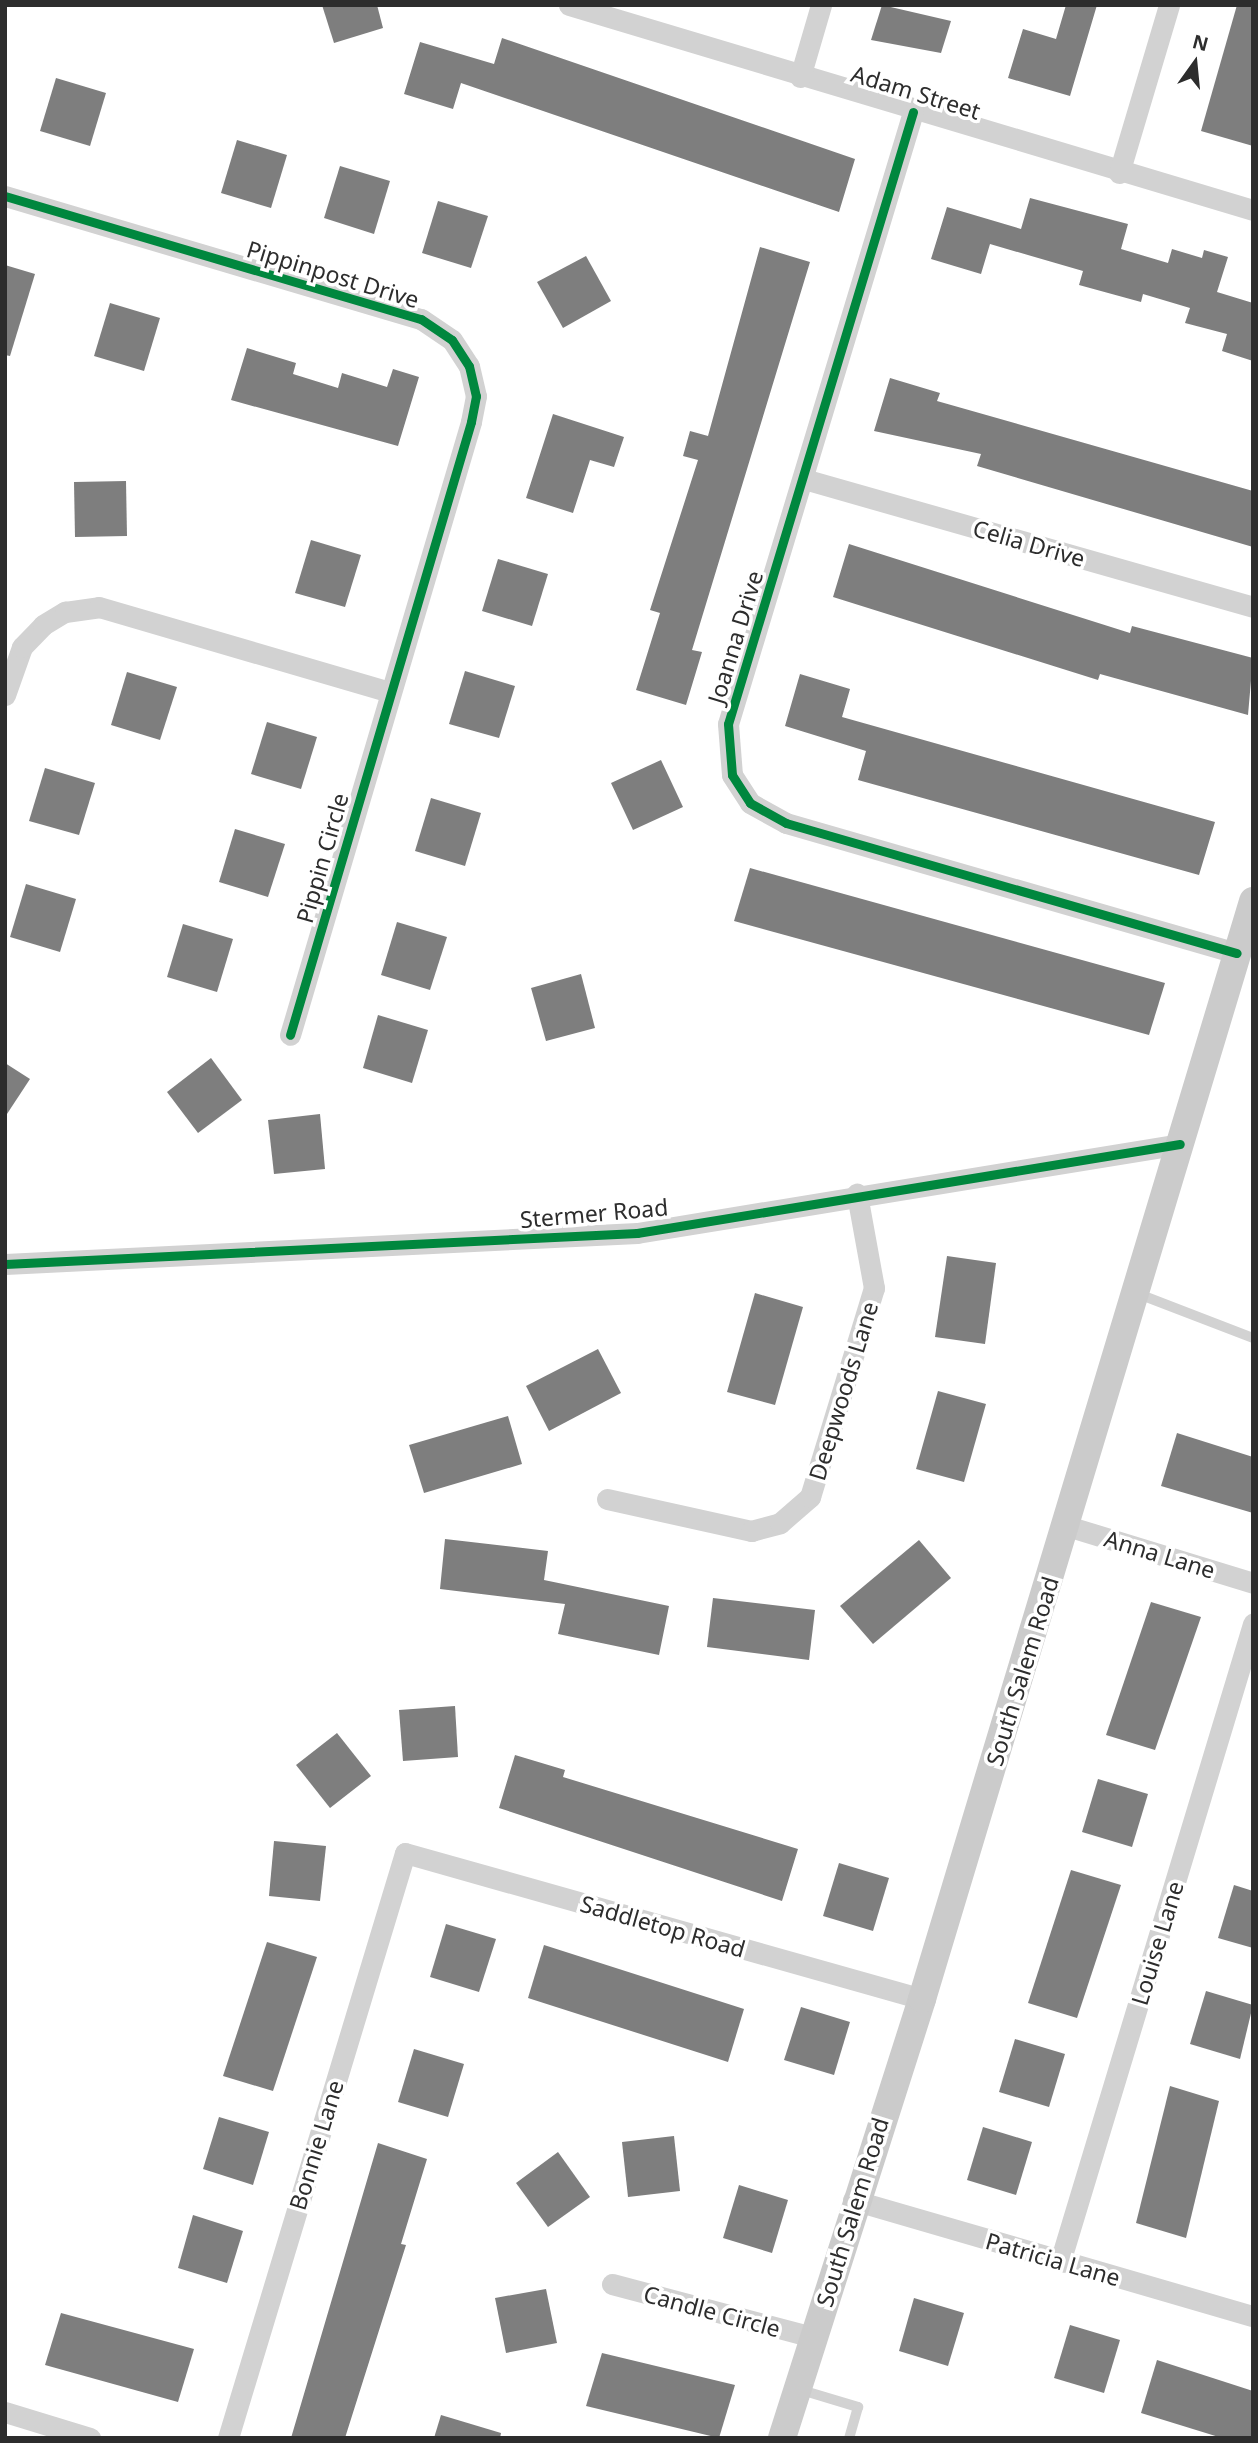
<!DOCTYPE html>
<style>
body{margin:0}
#map{position:relative;width:1258px;height:2443px;overflow:hidden;background:#fff;font-family:"Noto Sans",sans-serif}
div>[style]{position:absolute}
[style*='--x']{left:calc(var(--x)*1px);top:calc(var(--y)*1px);width:calc(var(--w)*1px);rotate:calc(var(--a)*1deg)}
.building>*{inset:0;background:#7e7e7e}
.lane>*{height:10px;margin:-5px;padding:0 5px;transform-origin:5px;border-radius:5px;background:#d2d2d2}
.street>*{height:21px;margin:-10.5px;padding:0 10.5px;transform-origin:10.5px;border-radius:10.5px;background:#d2d2d2}
.secondary>*{height:28px;margin:-14px;padding:0 14px;transform-origin:14px;border-radius:14px;background:#cbcbcb}
.cycleway>*{height:9px;margin:-4.5px;padding:0 4.5px;transform-origin:4.5px;border-radius:4.5px;background:#00873e}
span{translate:-50% -50%;white-space:nowrap;text-align:center;line-height:1.15;-webkit-text-stroke:7px #fff;paint-order:stroke}
.street-label{font-size:23px;color:#2d2d2d}
.frame{position:absolute;inset:0;border:7px solid #2d2d2d;pointer-events:none}
.north{position:absolute;left:1160px;top:28px;width:70px;height:70px;-webkit-text-stroke:5px #fff;paint-order:stroke;rotate:15deg;font-size:19px;font-weight:700;line-height:28px;text-align:center;color:#2d2d2d}
.north::after{content:'';display:block;margin:auto;width:24px;height:32px;background:#2d2d2d;clip-path:polygon(50% 0,100% 100%,50% 72%,0 100%)}
</style>
<div id="map">
<div class="building">
<i style="clip-path:polygon(322px 5px,377px 5px,383px 28px,334px 43px)"></i>
<i style="clip-path:polygon(882px 5px,951px 21px,941px 53px,871px 40px)"></i>
<i style="clip-path:polygon(1066px 5px,1097px 5px,1070px 96px,1008px 78px,1023px 29px,1056px 39px)"></i>
<i style="clip-path:polygon(1237px 5px,1253px 5px,1253px 146px,1201px 131px)"></i>
<i style="clip-path:polygon(502px 38px,855px 159px,839px 212px,461px 83px,453px 109px,404px 94px,420px 42px,494px 64px)"></i>
<i style="clip-path:polygon(56px 78px,106px 93px,90px 146px,40px 131px)"></i>
<i style="clip-path:polygon(237px 140px,287px 155px,271px 208px,221px 193px)"></i>
<i style="clip-path:polygon(340px 166px,390px 181px,374px 234px,324px 218px)"></i>
<i style="clip-path:polygon(1030px 198px,1128px 224px,1121px 249px,1168px 263px,1172px 249px,1202px 258px,1204px 250px,1228px 257px,1217px 292px,1253px 303px,1253px 361px,1222px 351px,1227px 334px,1185px 323px,1190px 308px,1143px 294px,1141px 302px,1079px 285px,1083px 271px,990px 244px,981px 274px,931px 259px,947px 207px,1021px 229px)"></i>
<i style="clip-path:polygon(438px 201px,488px 216px,471px 268px,422px 253px)"></i>
<i style="clip-path:polygon(760px 247px,810px 262px,692px 650px,702px 652px,686px 705px,636px 690px,660px 613px,650px 610px,698px 460px,683px 456px,690px 431px,708px 436px)"></i>
<i style="clip-path:polygon(586px 256px,611px 301px,563px 328px,537px 282px)"></i>
<i style="clip-path:polygon(5px 265px,35px 274px,10px 356px,5px 355px)"></i>
<i style="clip-path:polygon(110px 303px,160px 318px,144px 371px,94px 356px)"></i>
<i style="clip-path:polygon(247px 348px,296px 363px,293px 374px,338px 388px,342px 373px,387px 387px,393px 369px,419px 377px,398px 446px,231px 400px)"></i>
<i style="clip-path:polygon(890px 378px,940px 393px,937px 401px,1253px 491px,1253px 547px,977px 466px,981px 454px,874px 431px)"></i>
<i style="clip-path:polygon(553px 414px,624px 437px,614px 467px,590px 460px,573px 513px,526px 498px)"></i>
<i style="clip-path:polygon(126px 481px,127px 536px,75px 537px,74px 482px)"></i>
<i style="clip-path:polygon(311px 540px,361px 555px,345px 607px,295px 593px)"></i>
<i style="clip-path:polygon(849px 544px,1130px 633px,1132px 626px,1253px 658px,1248px 715px,1100px 674px,1098px 680px,833px 597px)"></i>
<i style="clip-path:polygon(498px 559px,548px 574px,532px 626px,482px 611px)"></i>
<i style="clip-path:polygon(465px 671px,515px 686px,499px 738px,449px 724px)"></i>
<i style="clip-path:polygon(127px 672px,177px 687px,160px 740px,111px 725px)"></i>
<i style="clip-path:polygon(800px 674px,850px 689px,842px 717px,1215px 822px,1199px 875px,858px 780px,866px 751px,785px 726px)"></i>
<i style="clip-path:polygon(267px 722px,317px 737px,301px 789px,251px 774px)"></i>
<i style="clip-path:polygon(661px 760px,683px 807px,633px 830px,611px 783px)"></i>
<i style="clip-path:polygon(45px 768px,95px 783px,79px 835px,29px 821px)"></i>
<i style="clip-path:polygon(431px 798px,481px 813px,465px 866px,415px 851px)"></i>
<i style="clip-path:polygon(235px 829px,285px 844px,268px 897px,219px 882px)"></i>
<i style="clip-path:polygon(750px 868px,1165px 983px,1149px 1035px,734px 921px)"></i>
<i style="clip-path:polygon(26px 884px,76px 899px,60px 952px,10px 937px)"></i>
<i style="clip-path:polygon(397px 922px,447px 937px,430px 990px,381px 975px)"></i>
<i style="clip-path:polygon(183px 924px,233px 939px,217px 992px,167px 977px)"></i>
<i style="clip-path:polygon(581px 974px,595px 1028px,546px 1041px,531px 988px)"></i>
<i style="clip-path:polygon(378px 1015px,428px 1030px,412px 1083px,363px 1068px)"></i>
<i style="clip-path:polygon(211px 1058px,242px 1100px,198px 1133px,167px 1092px)"></i>
<i style="clip-path:polygon(5px 1063px,30px 1079px,5px 1117px)"></i>
<i style="clip-path:polygon(320px 1114px,325px 1169px,274px 1174px,268px 1120px)"></i>
<i style="clip-path:polygon(947px 1256px,996px 1263px,985px 1344px,935px 1337px)"></i>
<i style="clip-path:polygon(755px 1293px,803px 1307px,775px 1405px,727px 1392px)"></i>
<i style="clip-path:polygon(598px 1349px,621px 1393px,549px 1431px,526px 1386px)"></i>
<i style="clip-path:polygon(938px 1391px,986px 1404px,964px 1482px,916px 1469px)"></i>
<i style="clip-path:polygon(508px 1416px,522px 1464px,424px 1493px,409px 1445px)"></i>
<i style="clip-path:polygon(1177px 1433px,1253px 1457px,1253px 1513px,1161px 1486px)"></i>
<i style="clip-path:polygon(445px 1539px,548px 1551px,544px 1580px,669px 1606px,659px 1655px,558px 1634px,565px 1604px,440px 1589px)"></i>
<i style="clip-path:polygon(919px 1540px,951px 1578px,873px 1644px,840px 1606px)"></i>
<i style="clip-path:polygon(713px 1598px,815px 1610px,809px 1660px,707px 1647px)"></i>
<i style="clip-path:polygon(1151px 1602px,1201px 1617px,1155px 1750px,1106px 1735px)"></i>
<i style="clip-path:polygon(455px 1706px,458px 1757px,403px 1761px,399px 1710px)"></i>
<i style="clip-path:polygon(337px 1733px,371px 1776px,330px 1808px,296px 1765px)"></i>
<i style="clip-path:polygon(515px 1755px,565px 1770px,563px 1777px,798px 1849px,782px 1901px,499px 1808px)"></i>
<i style="clip-path:polygon(1098px 1779px,1148px 1794px,1132px 1847px,1082px 1832px)"></i>
<i style="clip-path:polygon(274px 1841px,326px 1846px,320px 1901px,269px 1896px)"></i>
<i style="clip-path:polygon(839px 1863px,889px 1878px,873px 1931px,823px 1916px)"></i>
<i style="clip-path:polygon(1071px 1870px,1121px 1885px,1077px 2018px,1028px 2003px)"></i>
<i style="clip-path:polygon(1234px 1885px,1253px 1891px,1253px 1948px,1218px 1938px)"></i>
<i style="clip-path:polygon(446px 1924px,496px 1939px,479px 1992px,430px 1977px)"></i>
<i style="clip-path:polygon(267px 1942px,317px 1957px,273px 2091px,223px 2076px)"></i>
<i style="clip-path:polygon(544px 1945px,744px 2009px,728px 2062px,528px 1998px)"></i>
<i style="clip-path:polygon(1206px 1991px,1253px 2005px,1240px 2059px,1190px 2044px)"></i>
<i style="clip-path:polygon(801px 2007px,850px 2022px,834px 2075px,784px 2060px)"></i>
<i style="clip-path:polygon(1015px 2039px,1065px 2054px,1049px 2107px,999px 2092px)"></i>
<i style="clip-path:polygon(414px 2049px,464px 2064px,448px 2117px,398px 2102px)"></i>
<i style="clip-path:polygon(1170px 2086px,1219px 2101px,1186px 2238px,1136px 2223px)"></i>
<i style="clip-path:polygon(219px 2117px,269px 2132px,253px 2185px,203px 2169px)"></i>
<i style="clip-path:polygon(983px 2127px,1032px 2142px,1016px 2195px,967px 2180px)"></i>
<i style="clip-path:polygon(674px 2136px,680px 2191px,628px 2197px,622px 2142px)"></i>
<i style="clip-path:polygon(378px 2143px,427px 2159px,401px 2244px,406px 2245px,345px 2438px,291px 2438px)"></i>
<i style="clip-path:polygon(558px 2152px,590px 2197px,548px 2227px,516px 2183px)"></i>
<i style="clip-path:polygon(739px 2185px,788px 2200px,772px 2253px,723px 2238px)"></i>
<i style="clip-path:polygon(193px 2215px,243px 2231px,227px 2283px,178px 2268px)"></i>
<i style="clip-path:polygon(546px 2289px,557px 2343px,506px 2353px,495px 2298px)"></i>
<i style="clip-path:polygon(914px 2298px,964px 2313px,948px 2366px,899px 2351px)"></i>
<i style="clip-path:polygon(61px 2313px,194px 2349px,178px 2402px,45px 2365px)"></i>
<i style="clip-path:polygon(1070px 2325px,1120px 2340px,1104px 2393px,1054px 2378px)"></i>
<i style="clip-path:polygon(602px 2353px,735px 2385px,719px 2438px,586px 2406px)"></i>
<i style="clip-path:polygon(1157px 2360px,1253px 2391px,1253px 2438px,1222px 2438px,1141px 2413px)"></i>
<i style="clip-path:polygon(441px 2415px,501px 2433px,500px 2438px,434px 2438px)"></i>
</div>
<div class="lane">
<i style="--x:1136;--y:1293;--w:125;--a:21"></i>
<i style="--x:798;--y:2389;--w:63;--a:16.7"></i>
<i style="--x:858;--y:2407;--w:32;--a:106"></i>
</div>
<div class="street">
<i style="--x:569;--y:5;--w:714;--a:16.68"></i>
<i style="--x:800;--y:77;--w:75;--a:-73.7"></i>
<i style="--x:913;--y:112;--w:639;--a:106.82"></i>
<i style="--x:728;--y:724;--w:51;--a:85.5"></i>
<i style="--x:732;--y:775;--w:33;--a:57"></i>
<i style="--x:750;--y:803;--w:41;--a:29.1"></i>
<i style="--x:786;--y:823;--w:469;--a:16.1"></i>
<i style="--x:1119;--y:173;--w:175;--a:-73.4"></i>
<i style="--x:5;--y:196;--w:434;--a:16.5"></i>
<i style="--x:421;--y:319;--w:37;--a:34"></i>
<i style="--x:452;--y:340;--w:31;--a:57"></i>
<i style="--x:469;--y:366;--w:31;--a:77"></i>
<i style="--x:476;--y:396;--w:26;--a:101"></i>
<i style="--x:471;--y:422;--w:639;--a:106.45"></i>
<i style="--x:804;--y:479;--w:467;--a:15.9"></i>
<i style="--x:5;--y:695;--w:51;--a:-70.5"></i>
<i style="--x:22;--y:647;--w:30;--a:-46"></i>
<i style="--x:43;--y:625;--w:26;--a:-31"></i>
<i style="--x:65;--y:612;--w:34;--a:-8"></i>
<i style="--x:99;--y:607;--w:303;--a:16.3"></i>
<i style="--x:5;--y:1264;--w:633;--a:-2.81"></i>
<i style="--x:637;--y:1233;--w:550;--a:-9.31"></i>
<i style="--x:607;--y:1499;--w:148;--a:12.5"></i>
<i style="--x:751;--y:1531;--w:30;--a:-15"></i>
<i style="--x:780;--y:1523;--w:40;--a:-41"></i>
<i style="--x:810;--y:1497;--w:219;--a:-73"></i>
<i style="--x:874;--y:1288;--w:96;--a:-100.3"></i>
<i style="--x:1067;--y:1526;--w:195;--a:17"></i>
<i style="--x:853;--y:2200;--w:416;--a:16.2"></i>
<i style="--x:1060;--y:2262;--w:667;--a:-73.17"></i>
<i style="--x:612;--y:2284;--w:208;--a:14.8"></i>
<i style="--x:5;--y:2412;--w:89;--a:17"></i>
<i style="--x:228;--y:2438;--w:611;--a:-73.17"></i>
<i style="--x:405;--y:1853;--w:537;--a:15.77"></i>
</div>
<div class="secondary">
<i style="--x:782;--y:2438;--w:461;--a:-72.3"></i>
<i style="--x:922;--y:1999;--w:1147;--a:-73.22"></i>
</div>
<div class="cycleway">
<i style="--x:913;--y:112;--w:639;--a:106.82"></i>
<i style="--x:728;--y:724;--w:51;--a:85.5"></i>
<i style="--x:732;--y:775;--w:33;--a:57"></i>
<i style="--x:750;--y:803;--w:41;--a:29.1"></i>
<i style="--x:786;--y:823;--w:469;--a:16.1"></i>
<i style="--x:5;--y:196;--w:434;--a:16.5"></i>
<i style="--x:421;--y:319;--w:37;--a:34"></i>
<i style="--x:452;--y:340;--w:31;--a:57"></i>
<i style="--x:469;--y:366;--w:31;--a:77"></i>
<i style="--x:476;--y:396;--w:26;--a:101"></i>
<i style="--x:471;--y:422;--w:639;--a:106.45"></i>
<i style="--x:5;--y:1264;--w:633;--a:-2.81"></i>
<i style="--x:637;--y:1233;--w:550;--a:-9.31"></i>
</div>
<div class="street-label">
<span style="left:916px;top:92px;rotate:17deg">Adam Street</span>
<span style="left:333px;top:274px;rotate:17deg">Pippinpost Drive</span>
<span style="left:1029px;top:543px;rotate:16deg">Celia Drive</span>
<span style="left:735px;top:637px;rotate:-73deg">Joanna Drive</span>
<span style="left:322px;top:858px;rotate:-74deg">Pippin Circle</span>
<span style="left:594px;top:1213px;rotate:-5deg">Stermer Road</span>
<span style="left:843px;top:1391px;rotate:-73deg">Deepwoods Lane</span>
<span style="left:1160px;top:1554px;rotate:17deg">Anna Lane</span>
<span style="left:1022px;top:1671px;rotate:-73deg">South Salem Road</span>
<span style="left:663px;top:1926px;rotate:16deg">Saddletop Road</span>
<span style="left:1157px;top:1943px;rotate:-73deg">Louise Lane</span>
<span style="left:316px;top:2145px;rotate:-73deg">Bonnie Lane</span>
<span style="left:852px;top:2212px;rotate:-73deg">South Salem Road</span>
<span style="left:1053px;top:2259px;rotate:16deg">Patricia Lane</span>
<span style="left:712px;top:2311px;rotate:15deg">Candle Circle</span>
</div>
<div class="frame"></div>
<div class="north">N</div>
</div>
